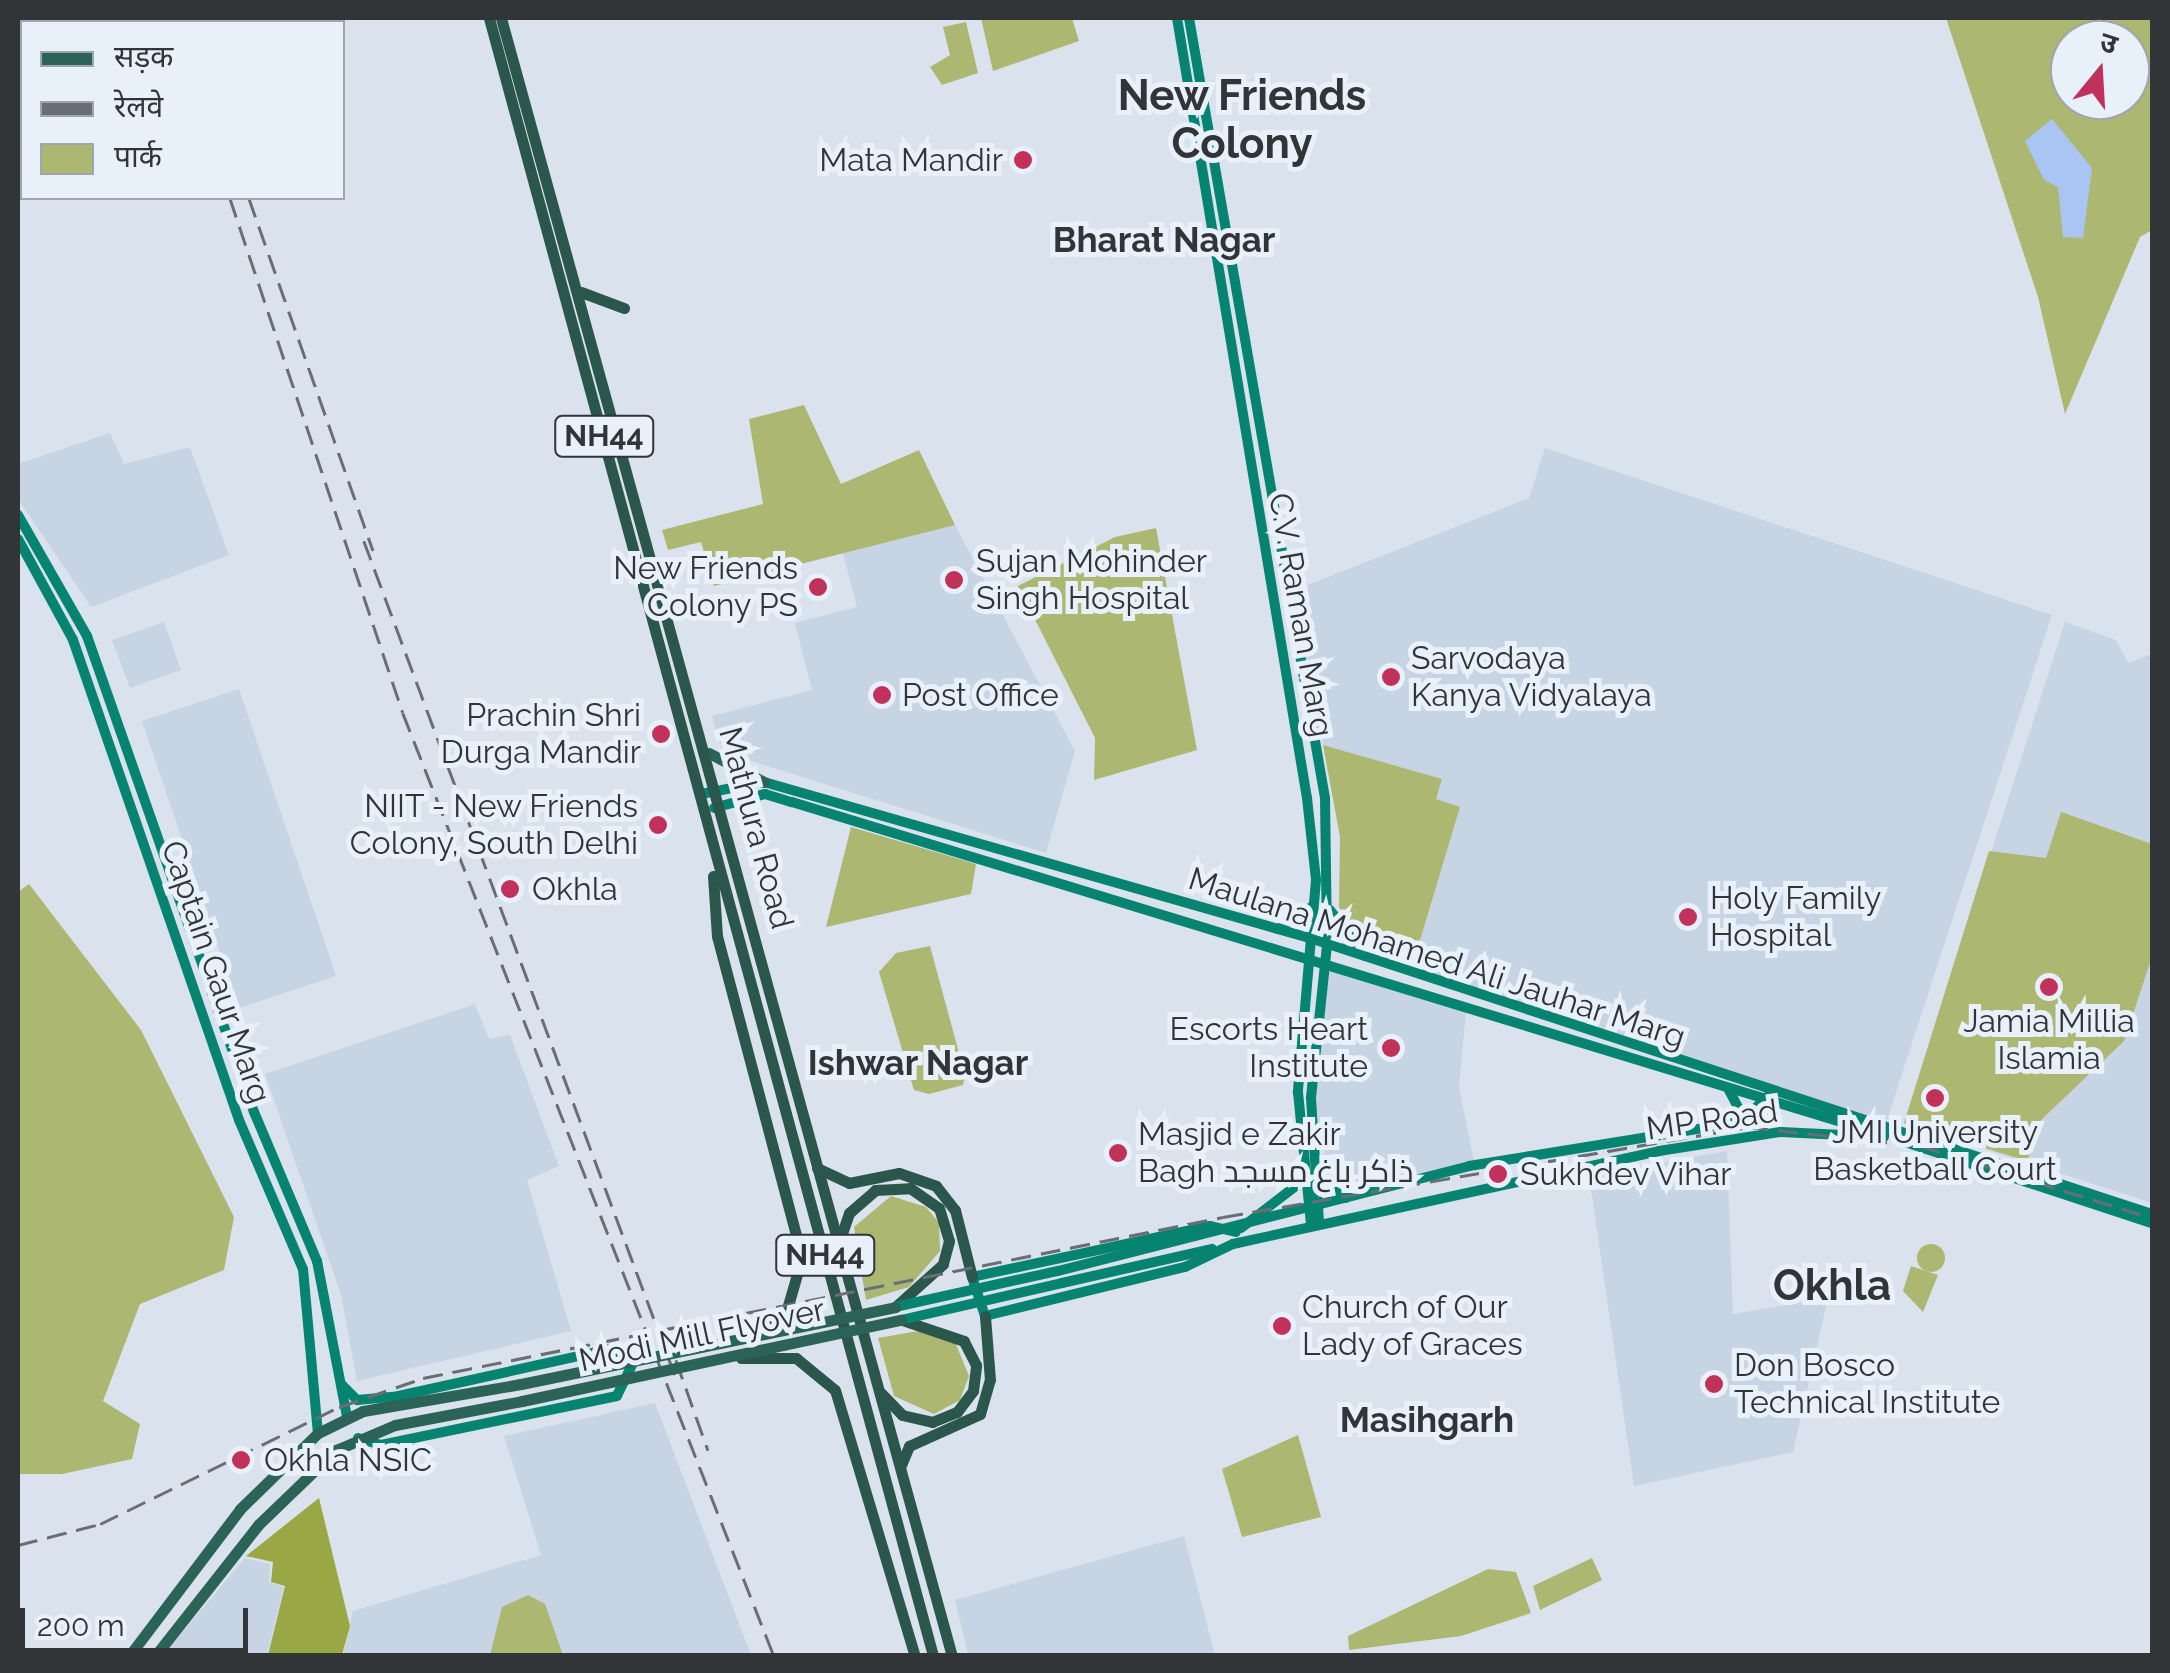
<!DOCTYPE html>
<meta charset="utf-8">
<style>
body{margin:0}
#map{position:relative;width:2170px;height:1673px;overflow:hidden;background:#dae3ed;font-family:Raleway,Cairo,"Noto Sans Devanagari",sans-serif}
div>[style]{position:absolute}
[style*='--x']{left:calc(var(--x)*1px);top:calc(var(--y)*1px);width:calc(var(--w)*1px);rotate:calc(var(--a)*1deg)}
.built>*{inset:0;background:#c7d4e3}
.green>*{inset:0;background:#acb772}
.round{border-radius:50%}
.forest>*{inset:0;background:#9aa745}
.water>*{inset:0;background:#a8c5f4}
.secondary>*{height:10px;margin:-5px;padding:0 5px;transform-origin:5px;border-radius:5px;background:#068471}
.primary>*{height:11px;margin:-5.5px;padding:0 5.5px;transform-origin:5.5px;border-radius:5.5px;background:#2b6357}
.trunk>*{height:11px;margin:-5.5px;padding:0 5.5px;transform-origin:5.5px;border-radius:5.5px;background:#2b564c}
.rail>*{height:2.5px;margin-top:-1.25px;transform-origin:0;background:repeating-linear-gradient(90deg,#686e73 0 20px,transparent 0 30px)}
.secondary-bridge>*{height:10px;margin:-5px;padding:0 5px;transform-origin:5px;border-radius:5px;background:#068471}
.primary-bridge>*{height:11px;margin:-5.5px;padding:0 5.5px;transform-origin:5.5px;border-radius:5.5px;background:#2b6357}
.dots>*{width:28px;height:28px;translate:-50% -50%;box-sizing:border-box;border:5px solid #e8f0fa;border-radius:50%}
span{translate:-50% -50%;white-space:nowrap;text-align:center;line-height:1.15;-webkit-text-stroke:10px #e8f0fa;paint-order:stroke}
.shield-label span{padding:2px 8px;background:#e8f0fa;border:2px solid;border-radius:8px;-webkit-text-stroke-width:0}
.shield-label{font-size:30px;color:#313538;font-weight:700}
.poi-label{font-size:32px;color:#313538}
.right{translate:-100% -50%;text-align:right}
.left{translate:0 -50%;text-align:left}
.street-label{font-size:32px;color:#313538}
.neighbourhood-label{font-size:35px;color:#313538;font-weight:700}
.district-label{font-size:42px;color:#313538;font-weight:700}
.frame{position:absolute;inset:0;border:20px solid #313538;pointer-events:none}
.legend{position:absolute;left:20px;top:20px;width:325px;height:180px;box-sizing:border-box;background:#e8f0fa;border:2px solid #9fa5ac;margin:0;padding:12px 18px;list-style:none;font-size:30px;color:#313538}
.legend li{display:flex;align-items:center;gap:20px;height:50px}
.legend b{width:50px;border:2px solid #9fa5ac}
.north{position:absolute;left:2050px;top:20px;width:100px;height:100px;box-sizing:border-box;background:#e8f0fa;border:2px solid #9fa5ac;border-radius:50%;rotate:18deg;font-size:28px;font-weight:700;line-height:40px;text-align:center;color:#313538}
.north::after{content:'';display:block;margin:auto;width:35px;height:45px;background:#c1325a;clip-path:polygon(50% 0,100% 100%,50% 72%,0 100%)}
.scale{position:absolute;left:20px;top:1608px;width:228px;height:45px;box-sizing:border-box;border:5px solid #313538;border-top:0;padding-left:12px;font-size:30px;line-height:35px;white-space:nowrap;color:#313538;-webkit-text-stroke:8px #e8f0fa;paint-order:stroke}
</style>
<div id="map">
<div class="built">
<i style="clip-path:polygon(110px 433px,124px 464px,190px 447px,229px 555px,91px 607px,18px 499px,18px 464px)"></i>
<i style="clip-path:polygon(1545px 448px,2052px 615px,1886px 1123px,1412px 967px,1459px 808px,1436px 799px,1442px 779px,1323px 745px,1290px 592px,1529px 498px)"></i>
<i style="clip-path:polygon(955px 525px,1075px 751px,1046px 853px,722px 752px,712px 716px,812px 690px,795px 623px,857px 607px,842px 550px)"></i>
<i style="clip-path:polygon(164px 622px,181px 670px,130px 688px,112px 640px)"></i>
<i style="clip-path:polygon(2065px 622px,2116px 640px,2128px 663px,2152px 654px,2152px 1203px,1904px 1123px)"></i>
<i style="clip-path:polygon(239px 689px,336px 976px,239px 1008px,142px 721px)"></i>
<i style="clip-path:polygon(1329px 965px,1466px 1011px,1459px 1088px,1474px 1161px,1351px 1189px,1328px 1175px,1315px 1098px)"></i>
<i style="clip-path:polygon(475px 1004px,489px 1039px,510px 1035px,559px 1166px,527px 1180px,571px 1331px,357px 1381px,341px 1295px,265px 1074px)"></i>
<i style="clip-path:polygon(1727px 1151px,1733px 1314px,1828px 1298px,1793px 1452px,1634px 1486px,1589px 1175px)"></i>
<i style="clip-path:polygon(655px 1403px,751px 1655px,343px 1656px,353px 1611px,541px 1555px,504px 1436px)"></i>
<i style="clip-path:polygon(1184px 1536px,1215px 1655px,968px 1655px,955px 1600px)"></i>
<i style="clip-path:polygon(245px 1558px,270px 1564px,269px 1582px,284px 1587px,267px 1655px,163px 1655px)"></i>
</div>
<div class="green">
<i style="clip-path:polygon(981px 18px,1072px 18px,1079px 41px,993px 71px)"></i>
<i style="clip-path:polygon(evenodd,1946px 18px,2152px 18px,2152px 230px,2140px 237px,2065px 414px,2038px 297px,1946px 18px,2070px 40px,2130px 40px,2130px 100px,2070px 100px,2070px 40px)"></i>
<i style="clip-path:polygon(966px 22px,978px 73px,942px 85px,930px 67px,950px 55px,943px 27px)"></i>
<i style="clip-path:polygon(804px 405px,841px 484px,919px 450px,955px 525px,714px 586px,701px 542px,668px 550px,662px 530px,763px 504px,749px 419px)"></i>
<i style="clip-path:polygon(1156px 528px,1197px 750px,1094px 780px,1095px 738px,1018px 586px,1115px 537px)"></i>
<i style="clip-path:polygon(1323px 745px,1442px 779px,1436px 799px,1460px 807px,1412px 967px,1371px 949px,1339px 907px,1340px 837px)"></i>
<i style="clip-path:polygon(2061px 812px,2152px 844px,2152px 957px,2124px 1041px,2041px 1120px,2027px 1161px,1904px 1123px,1989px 851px,2046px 858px)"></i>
<i style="clip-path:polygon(851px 827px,976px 864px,971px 894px,826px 927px)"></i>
<i style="clip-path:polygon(29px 884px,141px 1030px,234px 1217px,224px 1270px,140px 1304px,103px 1401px,140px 1424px,132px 1459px,62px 1474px,18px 1474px,18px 892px)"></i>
<i style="clip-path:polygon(930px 946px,965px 1075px,963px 1085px,929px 1094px,914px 1090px,879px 972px,896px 953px)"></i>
<i style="clip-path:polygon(891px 1196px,926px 1207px,939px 1223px,940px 1251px,909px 1287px,866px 1300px,854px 1227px)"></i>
<i class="round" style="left:1917px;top:1244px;width:28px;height:28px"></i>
<i style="clip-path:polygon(1911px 1266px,1938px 1275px,1923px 1312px,1903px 1291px)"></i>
<i style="clip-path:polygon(924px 1330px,955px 1342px,969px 1376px,960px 1400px,934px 1414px,894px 1396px,878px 1338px)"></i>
<i style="clip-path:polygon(1298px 1435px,1321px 1517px,1242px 1537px,1222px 1469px)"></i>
<i style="clip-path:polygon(1592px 1558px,1602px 1580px,1540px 1610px,1533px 1586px)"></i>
<i style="clip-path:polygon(1488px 1569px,1516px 1572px,1531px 1613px,1461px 1636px,1349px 1650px,1348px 1636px)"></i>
<i style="clip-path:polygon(528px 1595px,545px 1604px,563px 1655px,490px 1655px,502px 1607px)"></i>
</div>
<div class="forest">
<i style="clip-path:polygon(319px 1498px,350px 1626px,342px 1655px,268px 1655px,285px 1586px,271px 1582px,273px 1562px,246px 1556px)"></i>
</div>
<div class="water">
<i style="clip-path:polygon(2052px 119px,2092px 168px,2083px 238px,2063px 237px,2058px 187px,2044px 180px,2025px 141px)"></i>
</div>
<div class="secondary">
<i style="--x:1177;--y:18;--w:791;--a:80.54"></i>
<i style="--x:1307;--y:798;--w:82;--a:83.7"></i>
<i style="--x:1316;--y:880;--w:213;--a:94.9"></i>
<i style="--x:1298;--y:1092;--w:134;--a:84.4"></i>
<i style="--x:1189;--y:18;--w:792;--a:80.11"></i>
<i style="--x:1325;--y:798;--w:147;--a:89.2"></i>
<i style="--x:1327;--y:945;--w:154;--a:96"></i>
<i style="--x:1311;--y:1098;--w:125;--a:86.3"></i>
<i style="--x:18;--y:515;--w:139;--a:60.3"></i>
<i style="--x:87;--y:636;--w:504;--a:70.67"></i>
<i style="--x:254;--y:1112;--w:162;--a:67.1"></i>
<i style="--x:317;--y:1261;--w:159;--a:79.1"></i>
<i style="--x:18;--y:539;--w:115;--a:61.4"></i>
<i style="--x:73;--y:640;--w:508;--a:70.92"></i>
<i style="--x:239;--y:1120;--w:162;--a:66.8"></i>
<i style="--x:303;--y:1269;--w:165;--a:84.8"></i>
<i style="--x:701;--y:794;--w:64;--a:-10.8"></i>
<i style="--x:764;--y:782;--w:571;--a:15.96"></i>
<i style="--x:1313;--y:939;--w:883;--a:18.15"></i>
<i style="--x:714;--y:808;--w:53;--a:-15.4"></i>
<i style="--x:765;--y:794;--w:28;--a:17"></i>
<i style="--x:792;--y:802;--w:1142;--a:16.96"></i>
<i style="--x:1330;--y:910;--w:58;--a:52.7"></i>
<i style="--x:1278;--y:929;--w:42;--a:-33.3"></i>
<i style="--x:1722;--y:1123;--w:22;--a:-39"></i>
<i style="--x:1739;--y:1109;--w:24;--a:-118"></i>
<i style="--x:1905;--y:1142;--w:260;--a:18.2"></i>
<i style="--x:1315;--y:1179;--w:36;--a:32"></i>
<i style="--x:1241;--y:1228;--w:76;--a:-37.5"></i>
<i style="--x:1236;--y:1232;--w:27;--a:-167"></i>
<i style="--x:1210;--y:1226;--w:243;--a:167.9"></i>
<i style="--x:972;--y:1277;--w:41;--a:71.6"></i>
<i style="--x:985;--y:1316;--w:206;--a:-13.8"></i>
<i style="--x:1185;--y:1267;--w:53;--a:-25.6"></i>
<i style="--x:1233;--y:1244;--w:436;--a:-12.3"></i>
<i style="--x:1659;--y:1151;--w:123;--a:-8.9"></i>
<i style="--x:1781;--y:1132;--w:103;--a:2.8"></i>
<i style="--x:1058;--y:1271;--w:424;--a:-14.3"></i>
<i style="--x:1469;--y:1166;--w:276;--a:-9.2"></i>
<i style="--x:1741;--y:1122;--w:37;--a:-44"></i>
<i style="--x:1062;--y:1283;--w:154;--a:-12.8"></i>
<i style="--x:341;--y:1384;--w:23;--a:45"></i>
<i style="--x:357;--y:1400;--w:37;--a:-5"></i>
<i style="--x:394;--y:1397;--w:222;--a:-12.5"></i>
<i style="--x:611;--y:1349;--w:26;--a:37"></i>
<i style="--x:632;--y:1365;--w:34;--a:116"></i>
<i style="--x:617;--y:1396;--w:241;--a:168.3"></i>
<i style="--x:381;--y:1445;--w:24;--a:-163"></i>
</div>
<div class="primary">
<i style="--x:709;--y:753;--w:62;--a:27.8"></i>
<i style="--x:129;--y:1656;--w:184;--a:-52.9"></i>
<i style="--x:240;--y:1509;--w:109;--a:-44.3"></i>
<i style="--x:318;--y:1433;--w:50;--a:-26.1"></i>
<i style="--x:363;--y:1411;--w:160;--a:-9.7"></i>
<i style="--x:155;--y:1656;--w:168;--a:-51.8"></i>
<i style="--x:259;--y:1524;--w:107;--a:-43.9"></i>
<i style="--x:336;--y:1450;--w:64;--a:-23"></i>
<i style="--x:395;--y:1425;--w:129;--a:-10.7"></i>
</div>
<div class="trunk">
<i style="--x:489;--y:18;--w:1697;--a:74.83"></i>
<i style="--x:501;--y:18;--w:1699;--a:74.61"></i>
<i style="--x:581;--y:292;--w:46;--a:20.4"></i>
<i style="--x:713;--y:876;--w:60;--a:86.2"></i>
<i style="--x:717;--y:936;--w:332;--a:75.2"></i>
<i style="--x:802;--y:1257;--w:54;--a:106.1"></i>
<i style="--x:787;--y:1309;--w:43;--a:144.5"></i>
<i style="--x:817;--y:1168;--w:35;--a:25"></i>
<i style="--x:849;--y:1183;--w:51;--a:-11.3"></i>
<i style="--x:899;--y:1173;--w:39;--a:19"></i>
<i style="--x:936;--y:1186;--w:31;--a:52"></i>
<i style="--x:955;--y:1210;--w:69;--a:75.8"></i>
<i style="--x:838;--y:1245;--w:34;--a:-71"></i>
<i style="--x:849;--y:1213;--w:35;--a:-41"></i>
<i style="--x:875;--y:1190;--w:35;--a:-3"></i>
<i style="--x:910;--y:1188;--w:35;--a:35"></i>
<i style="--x:939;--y:1208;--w:34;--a:73"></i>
<i style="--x:949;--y:1241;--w:24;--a:105"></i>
<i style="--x:943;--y:1264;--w:64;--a:138.1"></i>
<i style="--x:741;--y:1358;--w:55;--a:0"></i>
<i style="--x:796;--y:1358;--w:50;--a:39.4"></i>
<i style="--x:835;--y:1390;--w:278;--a:73.3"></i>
<i style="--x:881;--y:1393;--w:30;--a:46"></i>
<i style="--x:902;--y:1415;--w:31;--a:13"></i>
<i style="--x:932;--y:1422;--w:27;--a:-22"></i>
<i style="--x:957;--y:1412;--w:26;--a:-53"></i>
<i style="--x:973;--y:1391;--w:26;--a:-83"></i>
<i style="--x:976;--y:1365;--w:27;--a:-117"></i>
<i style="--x:964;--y:1341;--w:65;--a:-161.3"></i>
<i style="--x:901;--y:1465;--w:21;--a:-67"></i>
<i style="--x:909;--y:1446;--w:78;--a:-24.3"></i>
<i style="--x:980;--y:1414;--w:35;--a:-74"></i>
<i style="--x:990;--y:1380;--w:64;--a:-94.5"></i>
</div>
<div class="rail">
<i style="--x:162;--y:18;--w:4;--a:63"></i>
<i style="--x:180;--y:18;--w:4;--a:63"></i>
<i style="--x:230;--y:198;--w:543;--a:71.43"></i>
<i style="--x:403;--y:713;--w:1013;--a:68.52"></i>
<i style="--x:249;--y:198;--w:374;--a:70.6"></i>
<i style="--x:364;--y:541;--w:890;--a:69.55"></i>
<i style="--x:676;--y:1360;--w:96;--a:70.4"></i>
<i style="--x:18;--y:1545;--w:85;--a:-14.4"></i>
<i style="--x:100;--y:1524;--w:266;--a:-26.1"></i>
<i style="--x:339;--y:1407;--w:89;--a:-19"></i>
<i style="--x:423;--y:1378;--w:816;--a:-11.38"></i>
<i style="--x:1223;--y:1217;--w:533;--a:-9.73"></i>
<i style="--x:1748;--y:1127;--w:174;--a:6.3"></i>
<i style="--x:1921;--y:1146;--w:242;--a:17.3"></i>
</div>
<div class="secondary-bridge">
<i style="--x:895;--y:1307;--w:167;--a:-12.5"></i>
<i style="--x:901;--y:1320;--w:165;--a:-12.9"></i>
</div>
<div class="primary-bridge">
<i style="--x:521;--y:1384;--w:382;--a:-11.6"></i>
<i style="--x:522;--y:1401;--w:388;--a:-12.1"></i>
</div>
<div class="dots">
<i style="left:1023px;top:160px;background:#c1325a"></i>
<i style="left:954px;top:580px;background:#c1325a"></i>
<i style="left:818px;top:587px;background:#c1325a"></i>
<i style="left:1391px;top:677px;background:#c1325a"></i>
<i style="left:882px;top:695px;background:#c1325a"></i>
<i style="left:661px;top:734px;background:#c1325a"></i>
<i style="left:658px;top:825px;background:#c1325a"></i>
<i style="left:510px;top:889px;background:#c1325a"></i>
<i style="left:1688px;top:917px;background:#c1325a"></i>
<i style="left:2049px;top:987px;background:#c1325a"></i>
<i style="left:1391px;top:1048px;background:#c1325a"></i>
<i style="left:1935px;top:1098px;background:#c1325a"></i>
<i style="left:1118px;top:1153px;background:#c1325a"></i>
<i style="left:1498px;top:1174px;background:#c1325a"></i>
<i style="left:1282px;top:1326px;background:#c1325a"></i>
<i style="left:1714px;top:1384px;background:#c1325a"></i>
<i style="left:241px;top:1460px;background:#c1325a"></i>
</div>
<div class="shield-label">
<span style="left:604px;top:436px">NH44</span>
<span style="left:825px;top:1255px">NH44</span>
</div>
<div class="poi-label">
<span class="right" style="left:1003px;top:160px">Mata Mandir</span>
<span class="left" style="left:976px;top:580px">Sujan Mohinder<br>Singh Hospital</span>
<span class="right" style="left:798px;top:587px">New Friends<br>Colony PS</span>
<span class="left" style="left:1411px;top:677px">Sarvodaya<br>Kanya Vidyalaya</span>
<span class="left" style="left:902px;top:695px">Post Office</span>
<span class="right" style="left:641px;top:734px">Prachin Shri<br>Durga Mandir</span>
<span class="right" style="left:638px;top:825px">NIIT - New Friends<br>Colony, South Delhi</span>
<span class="left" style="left:532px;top:889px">Okhla</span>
<span class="left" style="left:1710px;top:917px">Holy Family<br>Hospital</span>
<span style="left:2049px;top:1040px">Jamia Millia<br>Islamia</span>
<span class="right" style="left:1368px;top:1048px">Escorts Heart<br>Institute</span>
<span style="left:1935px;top:1151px">JMI University<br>Basketball Court</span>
<span class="left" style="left:1138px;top:1153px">Masjid e Zakir<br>Bagh ذاکر باغ مسجد</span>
<span class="left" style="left:1520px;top:1174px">Sukhdev Vihar</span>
<span class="left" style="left:1302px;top:1326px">Church of Our<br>Lady of Graces</span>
<span class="left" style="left:1734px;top:1384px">Don Bosco<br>Technical Institute</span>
<span class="left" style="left:264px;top:1460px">Okhla NSIC</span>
</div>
<div class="street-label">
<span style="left:1301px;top:615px;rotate:80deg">C.V. Raman Marg</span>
<span style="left:756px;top:828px;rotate:75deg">Mathura Road</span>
<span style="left:1437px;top:958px;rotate:18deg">Maulana Mohamed Ali Jauhar Marg</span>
<span style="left:216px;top:972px;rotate:71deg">Captain Gaur Marg</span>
<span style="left:1712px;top:1120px;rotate:-8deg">MP Road</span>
<span style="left:702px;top:1335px;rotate:-12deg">Modi Mill Flyover</span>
</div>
<div class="neighbourhood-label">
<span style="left:1164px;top:240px">Bharat Nagar</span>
<span style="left:918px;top:1063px">Ishwar Nagar</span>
<span style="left:1427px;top:1420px">Masihgarh</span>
</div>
<div class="district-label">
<span style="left:1242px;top:120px">New Friends<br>Colony</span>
<span style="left:1832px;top:1286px">Okhla</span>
</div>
<div class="frame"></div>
<ul class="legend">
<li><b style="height:12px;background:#2b6357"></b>सड़क</li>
<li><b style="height:12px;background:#686e73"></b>रेलवे</li>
<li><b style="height:28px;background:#acb772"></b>पार्क</li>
</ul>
<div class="north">उ</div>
<div class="scale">200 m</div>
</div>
